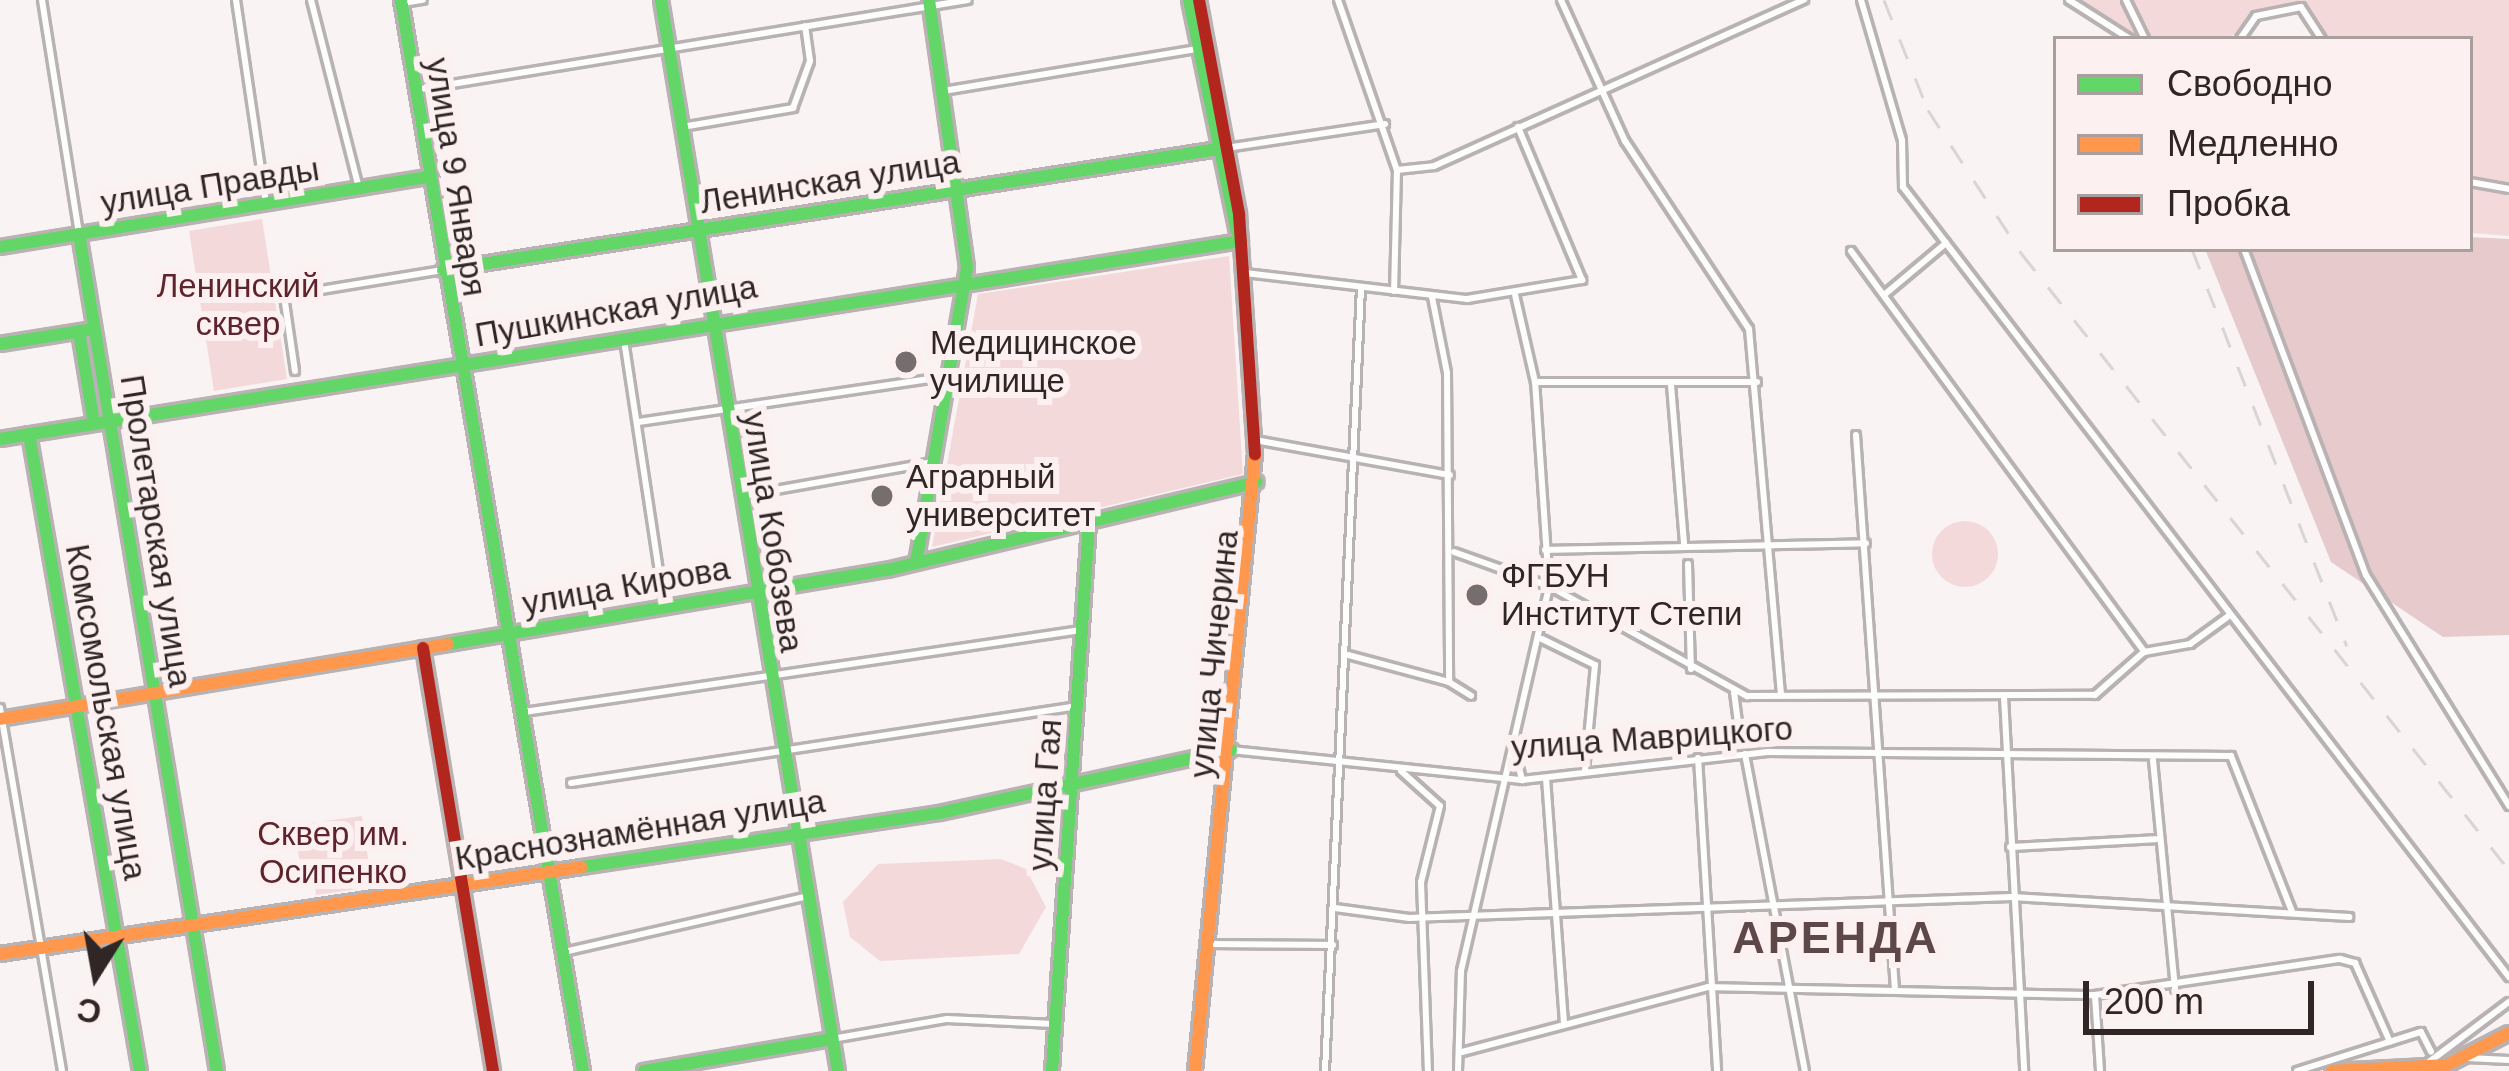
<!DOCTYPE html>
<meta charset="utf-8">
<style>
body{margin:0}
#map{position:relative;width:2509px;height:1071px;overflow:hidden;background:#f9f3f3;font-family:Helvetica,sans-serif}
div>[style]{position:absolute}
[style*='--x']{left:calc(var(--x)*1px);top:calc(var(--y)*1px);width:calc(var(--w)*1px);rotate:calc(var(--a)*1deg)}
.green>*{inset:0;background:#f4d9db}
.round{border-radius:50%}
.forest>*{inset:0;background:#e7cacc}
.roads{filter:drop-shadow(3px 0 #b9b2b2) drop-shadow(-3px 0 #b9b2b2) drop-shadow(0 3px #b9b2b2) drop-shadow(0 -3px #b9b2b2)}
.street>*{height:6px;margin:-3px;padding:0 3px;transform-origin:3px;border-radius:3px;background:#fefdfd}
.fast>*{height:12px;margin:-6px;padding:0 6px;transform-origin:6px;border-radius:6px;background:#63d668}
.slow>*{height:12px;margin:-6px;padding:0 6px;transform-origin:6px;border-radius:6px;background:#ff974d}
.jam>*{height:12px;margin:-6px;padding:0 6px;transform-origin:6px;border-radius:6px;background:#b3261e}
.rail>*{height:3px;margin-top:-1.5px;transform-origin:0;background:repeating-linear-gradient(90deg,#d8d5d5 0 21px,transparent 0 42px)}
.dots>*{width:33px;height:33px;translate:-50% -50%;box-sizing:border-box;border:6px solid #fcf0f0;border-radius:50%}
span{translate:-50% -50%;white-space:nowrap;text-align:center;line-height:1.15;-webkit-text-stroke:12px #fcf0f0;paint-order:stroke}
.street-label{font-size:33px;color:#302626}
.park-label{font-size:33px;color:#5e242c}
.poi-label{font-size:33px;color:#302626}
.left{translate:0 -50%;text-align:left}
.district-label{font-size:45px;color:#5e4749;font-weight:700;letter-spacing:3px}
.legend{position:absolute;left:2053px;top:36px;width:420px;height:216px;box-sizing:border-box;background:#fcf0f0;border:3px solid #aa9f9f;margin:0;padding:15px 21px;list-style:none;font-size:36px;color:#302626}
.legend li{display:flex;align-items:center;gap:24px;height:60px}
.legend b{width:60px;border:3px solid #aa9f9f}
.north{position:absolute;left:36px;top:915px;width:120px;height:120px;-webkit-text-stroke:9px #fcf0f0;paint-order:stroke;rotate:191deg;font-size:33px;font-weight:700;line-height:48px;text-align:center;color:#302626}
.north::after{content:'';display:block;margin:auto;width:42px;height:54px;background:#302626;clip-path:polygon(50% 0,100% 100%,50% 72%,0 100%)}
.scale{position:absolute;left:2083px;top:981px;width:231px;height:54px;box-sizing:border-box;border:6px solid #302626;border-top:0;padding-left:15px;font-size:36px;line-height:42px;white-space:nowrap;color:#302626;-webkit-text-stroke:9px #fcf0f0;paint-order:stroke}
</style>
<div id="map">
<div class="green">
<i style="clip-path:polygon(2068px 0,2509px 0,2509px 236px,2470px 233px,2470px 39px,2319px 39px,2302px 1px,2225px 39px,2120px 39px)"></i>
<i style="clip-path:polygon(262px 219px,287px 379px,214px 391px,189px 231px)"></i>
<i style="clip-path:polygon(1229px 256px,1243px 474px,932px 547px,978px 294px)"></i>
<i class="round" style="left:1932px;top:521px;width:66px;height:66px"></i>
<i style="clip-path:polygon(362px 816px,372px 887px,316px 895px,314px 881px,303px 883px,294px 825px)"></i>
<i style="clip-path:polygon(1001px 859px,1026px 869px,1046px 907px,1019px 954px,880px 961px,850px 937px,843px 902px,878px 864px)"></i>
</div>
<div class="forest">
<i style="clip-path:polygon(2470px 237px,2509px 239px,2509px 635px,2443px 637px,2331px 562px,2205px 249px,2470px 249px)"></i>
</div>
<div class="roads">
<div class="street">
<i style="--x:42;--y:0;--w:237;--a:81"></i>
<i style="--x:236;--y:0;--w:206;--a:81.6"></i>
<i style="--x:311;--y:0;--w:194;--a:75.7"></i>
<i style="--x:1338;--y:0;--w:180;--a:70.9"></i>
<i style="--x:1397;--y:170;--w:121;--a:91.4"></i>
<i style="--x:1561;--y:0;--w:155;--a:65.6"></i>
<i style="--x:1625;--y:141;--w:225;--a:56.6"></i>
<i style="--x:1749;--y:329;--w:368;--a:85"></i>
<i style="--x:1861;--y:0;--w:146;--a:73.7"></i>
<i style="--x:1902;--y:140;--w:47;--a:88.8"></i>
<i style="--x:1903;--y:187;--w:996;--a:52.51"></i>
<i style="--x:2069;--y:0;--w:72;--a:32.6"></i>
<i style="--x:2126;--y:0;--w:43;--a:64"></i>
<i style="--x:403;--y:3;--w:20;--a:-9"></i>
<i style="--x:2240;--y:39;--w:28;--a:-55"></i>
<i style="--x:2256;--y:16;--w:46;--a:-11.3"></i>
<i style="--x:2301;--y:7;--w:38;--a:57"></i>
<i style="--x:415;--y:90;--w:560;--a:-9.24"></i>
<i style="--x:943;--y:91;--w:258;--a:-9.4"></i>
<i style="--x:682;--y:127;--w:113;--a:-9.7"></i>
<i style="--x:793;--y:108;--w:50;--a:-70.1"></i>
<i style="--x:810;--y:61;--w:35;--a:-98"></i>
<i style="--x:1226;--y:148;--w:161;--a:-8.6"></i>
<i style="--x:1397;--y:170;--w:37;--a:-6"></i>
<i style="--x:1434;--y:166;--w:406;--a:-24.2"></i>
<i style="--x:2470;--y:182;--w:40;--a:10"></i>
<i style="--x:2244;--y:249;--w:348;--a:69.5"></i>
<i style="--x:2366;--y:575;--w:272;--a:58.2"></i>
<i style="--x:1851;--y:251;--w:497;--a:53.8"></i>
<i style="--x:1245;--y:273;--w:224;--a:6.7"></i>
<i style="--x:1467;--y:299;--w:117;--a:-9.4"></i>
<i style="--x:1582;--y:280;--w:166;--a:-112.7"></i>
<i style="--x:1884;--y:295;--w:81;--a:-40"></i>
<i style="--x:1432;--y:297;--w:77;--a:78.8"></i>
<i style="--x:1447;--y:373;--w:309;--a:89.6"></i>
<i style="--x:1449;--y:682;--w:26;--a:32"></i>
<i style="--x:624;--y:340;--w:268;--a:81.4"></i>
<i style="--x:295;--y:371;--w:76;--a:-98.3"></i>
<i style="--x:284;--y:296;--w:161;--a:-9.3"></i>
<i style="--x:1535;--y:382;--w:222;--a:0"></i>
<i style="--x:1671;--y:385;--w:159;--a:85.3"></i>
<i style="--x:638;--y:422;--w:314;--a:-8.4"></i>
<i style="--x:1856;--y:435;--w:556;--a:85.98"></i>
<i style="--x:1255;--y:440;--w:198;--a:10.2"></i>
<i style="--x:742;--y:496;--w:194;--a:-10.1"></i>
<i style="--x:1545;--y:550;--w:321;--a:-1.2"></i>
<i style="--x:1454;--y:552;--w:101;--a:19.7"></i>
<i style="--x:1549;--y:586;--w:227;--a:29.1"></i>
<i style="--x:1747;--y:696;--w:348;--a:-0.2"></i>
<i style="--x:2095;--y:695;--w:65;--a:-41.3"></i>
<i style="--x:1688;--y:564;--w:105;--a:88.4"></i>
<i style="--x:1542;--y:639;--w:59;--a:26.1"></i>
<i style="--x:1595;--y:665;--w:106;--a:95.4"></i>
<i style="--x:2144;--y:652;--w:47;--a:-9.9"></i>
<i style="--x:2190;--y:644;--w:49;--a:-35.9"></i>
<i style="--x:1348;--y:655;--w:105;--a:15"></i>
<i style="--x:1734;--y:692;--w:46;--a:82.6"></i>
<i style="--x:2004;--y:697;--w:375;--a:86.9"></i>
<i style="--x:0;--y:708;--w:368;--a:80.3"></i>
<i style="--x:524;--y:712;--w:563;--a:-8.37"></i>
<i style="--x:1231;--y:750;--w:293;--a:5.9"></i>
<i style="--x:1522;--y:780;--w:249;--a:-6.5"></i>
<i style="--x:1769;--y:752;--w:462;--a:0.5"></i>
<i style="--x:2231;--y:756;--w:168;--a:68.6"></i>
<i style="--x:1516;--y:754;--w:27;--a:77"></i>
<i style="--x:1745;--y:754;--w:323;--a:79.3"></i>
<i style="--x:1698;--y:758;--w:314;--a:86.5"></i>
<i style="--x:2153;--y:760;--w:230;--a:84.5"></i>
<i style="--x:1401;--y:771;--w:52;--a:41.9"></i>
<i style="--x:1440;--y:806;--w:78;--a:104"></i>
<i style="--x:1421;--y:882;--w:189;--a:87.9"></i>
<i style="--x:1546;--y:778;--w:245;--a:85.8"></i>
<i style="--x:571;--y:783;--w:513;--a:-8.64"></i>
<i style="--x:2010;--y:847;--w:146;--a:-3.1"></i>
<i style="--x:1335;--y:908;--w:75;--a:7.7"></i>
<i style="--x:1409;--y:918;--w:603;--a:-1.99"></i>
<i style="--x:2012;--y:897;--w:338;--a:3.4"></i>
<i style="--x:1210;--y:944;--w:123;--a:0.5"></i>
<i style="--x:564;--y:952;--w:246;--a:-12.9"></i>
<i style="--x:2095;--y:995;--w:76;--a:86.2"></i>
<i style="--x:832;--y:1039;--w:117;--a:-9.9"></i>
<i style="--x:947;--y:1019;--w:107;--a:2.7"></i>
<i style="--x:1462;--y:1052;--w:254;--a:-14.8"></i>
<i style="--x:1708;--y:987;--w:387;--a:1.2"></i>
<i style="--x:2095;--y:995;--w:248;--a:-8.4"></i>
<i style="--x:2340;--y:959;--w:16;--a:15"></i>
<i style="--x:2355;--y:963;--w:86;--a:66.1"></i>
<i style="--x:2467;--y:1058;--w:42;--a:2.7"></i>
<i style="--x:2425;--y:1065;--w:105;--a:-36.9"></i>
<i style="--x:1325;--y:1071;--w:785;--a:-87.37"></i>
<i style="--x:1458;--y:1071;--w:100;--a:-88.3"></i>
<i style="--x:1461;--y:971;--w:395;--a:-77.1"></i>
<i style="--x:1549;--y:586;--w:204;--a:-93.9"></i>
<i style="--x:1535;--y:382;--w:89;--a:-102.9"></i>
<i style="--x:2297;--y:1071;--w:130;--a:-17.5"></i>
<i style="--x:2421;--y:1032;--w:22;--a:63"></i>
</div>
<div class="fast">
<i style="--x:401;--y:0;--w:1086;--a:80.36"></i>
<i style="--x:661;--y:0;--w:1086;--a:80.62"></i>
<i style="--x:1189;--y:0;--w:236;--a:78.3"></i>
<i style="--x:79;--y:234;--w:848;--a:80.64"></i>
<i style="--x:0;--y:247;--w:434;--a:-9.3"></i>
<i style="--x:443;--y:270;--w:784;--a:-8.87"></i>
<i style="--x:79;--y:332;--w:92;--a:80.6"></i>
<i style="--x:0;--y:344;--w:95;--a:-9.1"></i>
<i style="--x:29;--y:434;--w:647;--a:80.12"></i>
<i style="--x:0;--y:439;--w:1257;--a:-9.07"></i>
<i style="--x:916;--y:563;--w:300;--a:-80.2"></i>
<i style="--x:967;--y:267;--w:270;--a:-98.1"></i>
<i style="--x:448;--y:644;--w:445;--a:-9.6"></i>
<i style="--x:887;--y:570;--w:380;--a:-13.4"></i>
<i style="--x:582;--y:867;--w:361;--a:-8.6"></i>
<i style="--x:939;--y:813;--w:299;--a:-12.2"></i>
<i style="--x:644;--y:1071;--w:191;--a:-9.7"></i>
<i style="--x:1052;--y:1071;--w:548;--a:-86.13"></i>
</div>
<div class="slow">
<i style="--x:0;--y:719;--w:454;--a:-9.5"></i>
<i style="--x:0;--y:954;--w:588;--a:-8.5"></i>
<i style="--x:1195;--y:1071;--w:620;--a:-84.45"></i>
<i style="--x:2332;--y:1071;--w:115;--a:-3"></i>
<i style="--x:2447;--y:1065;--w:70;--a:-27.3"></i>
</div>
<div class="jam">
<i style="--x:1199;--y:0;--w:218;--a:79.4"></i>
<i style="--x:1239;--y:214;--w:241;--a:86.2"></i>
<i style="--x:423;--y:648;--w:429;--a:80.6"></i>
</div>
</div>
<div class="rail">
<i style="--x:1884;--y:0;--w:118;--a:68.2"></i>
<i style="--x:1928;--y:110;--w:172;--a:56.9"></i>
<i style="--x:2022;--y:254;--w:785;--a:51.67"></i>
<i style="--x:2192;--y:249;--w:426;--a:68.7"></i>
</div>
<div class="dots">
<i style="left:906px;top:362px;background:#766e6e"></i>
<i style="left:882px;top:496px;background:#766e6e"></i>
<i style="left:1477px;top:595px;background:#766e6e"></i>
</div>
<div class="street-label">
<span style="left:456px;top:177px;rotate:81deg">улица 9 Января</span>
<span style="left:830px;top:182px;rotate:-9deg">Ленинская улица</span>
<span style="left:210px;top:186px;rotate:-9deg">улица Правды</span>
<span style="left:616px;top:311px;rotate:-10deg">Пушкинская улица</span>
<span style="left:156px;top:531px;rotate:81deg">Пролетарская улица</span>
<span style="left:773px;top:532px;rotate:81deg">улица Кобозева</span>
<span style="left:626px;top:586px;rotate:-10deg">улица Кирова</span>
<span style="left:1214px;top:654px;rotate:-84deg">улица Чичерина</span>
<span style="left:106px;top:712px;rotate:80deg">Комсомольская улица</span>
<span style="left:1652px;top:738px;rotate:-4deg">улица Маврицкого</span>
<span style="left:1045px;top:795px;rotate:-86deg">улица Гая</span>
<span style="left:640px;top:830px;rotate:-9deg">Краснознамённая улица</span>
</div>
<div class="park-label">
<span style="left:238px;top:305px">Ленинский<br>сквер</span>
<span style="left:333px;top:853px">Сквер им.<br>Осипенко</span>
</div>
<div class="poi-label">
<span class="left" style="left:930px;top:362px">Медицинское<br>училище</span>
<span class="left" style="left:906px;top:496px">Аграрный<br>университет</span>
<span class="left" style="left:1501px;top:595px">ФГБУН<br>Институт Степи</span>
</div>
<div class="district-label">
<span style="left:1836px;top:938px">АРЕНДА</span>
</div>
<ul class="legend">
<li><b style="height:15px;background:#63d668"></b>Свободно</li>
<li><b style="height:15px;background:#ff974d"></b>Медленно</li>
<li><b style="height:15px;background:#b3261e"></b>Пробка</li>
</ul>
<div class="north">С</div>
<div class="scale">200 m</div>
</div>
